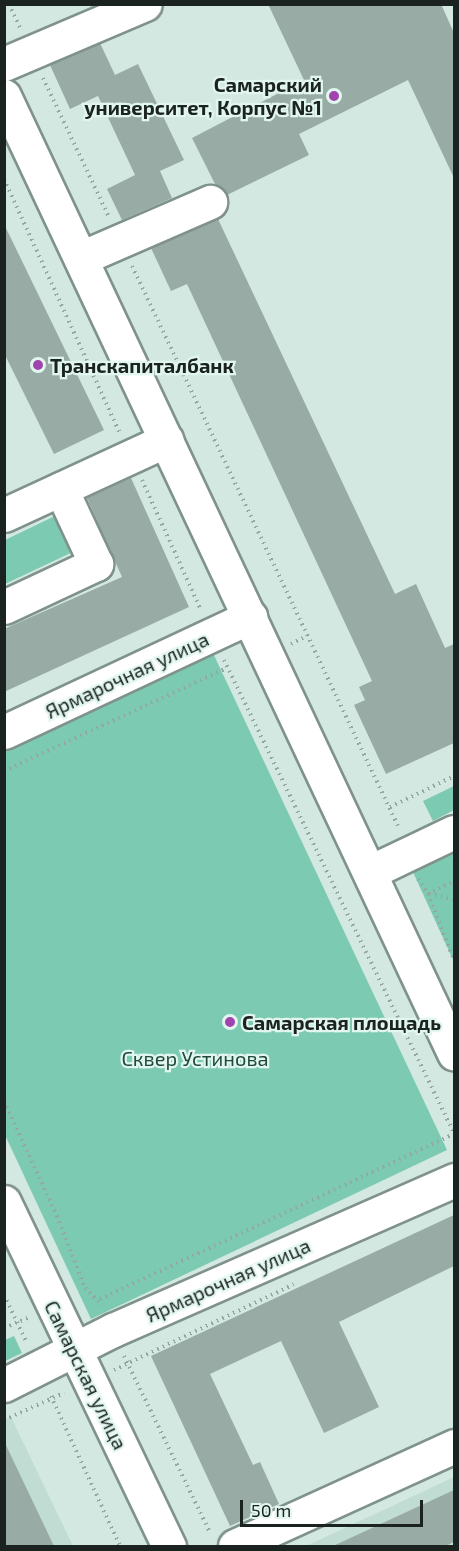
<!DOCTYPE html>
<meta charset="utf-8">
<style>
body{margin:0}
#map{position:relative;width:459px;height:1551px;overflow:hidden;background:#d3e8e1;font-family:"Exo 2",sans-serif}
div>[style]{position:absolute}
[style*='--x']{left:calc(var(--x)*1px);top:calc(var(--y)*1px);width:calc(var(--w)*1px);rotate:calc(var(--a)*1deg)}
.built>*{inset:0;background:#c1ddd3}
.green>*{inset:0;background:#7ccab2}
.building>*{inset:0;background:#98aca5}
.path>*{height:4px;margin-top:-2px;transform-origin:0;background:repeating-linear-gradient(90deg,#95a5a0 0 1.5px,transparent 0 6px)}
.roads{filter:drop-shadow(2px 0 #7f928b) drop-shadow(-2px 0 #7f928b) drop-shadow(0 2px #7f928b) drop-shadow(0 -2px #7f928b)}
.minor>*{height:33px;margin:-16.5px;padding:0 16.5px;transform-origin:16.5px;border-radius:16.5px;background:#fff}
.major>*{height:33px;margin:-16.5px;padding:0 16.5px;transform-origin:16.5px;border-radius:16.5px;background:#fff}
.dots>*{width:16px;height:16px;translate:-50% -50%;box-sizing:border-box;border:3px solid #e1f6ee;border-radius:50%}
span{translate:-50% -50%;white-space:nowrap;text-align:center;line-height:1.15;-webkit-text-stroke:4.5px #e1f6ee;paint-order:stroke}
.poi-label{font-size:20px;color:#1b2320;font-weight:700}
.right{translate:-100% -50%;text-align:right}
.left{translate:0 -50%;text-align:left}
.street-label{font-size:20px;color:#1b2320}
.park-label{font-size:20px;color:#20493d}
.frame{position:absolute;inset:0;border:6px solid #1b2320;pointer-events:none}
.scale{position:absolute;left:240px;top:1500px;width:183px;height:27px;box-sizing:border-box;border:3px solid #1b2320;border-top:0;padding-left:8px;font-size:18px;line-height:21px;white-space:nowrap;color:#1b2320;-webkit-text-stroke:4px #e1f6ee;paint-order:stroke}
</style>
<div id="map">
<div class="built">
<i style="clip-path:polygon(11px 1417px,73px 1546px,5px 1546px,4px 1420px)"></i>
<i style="clip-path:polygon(454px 1477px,454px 1546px,306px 1546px)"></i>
</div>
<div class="green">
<i style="clip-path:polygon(59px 514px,77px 550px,5px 584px,5px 540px)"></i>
<i style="clip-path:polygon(212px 651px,447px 1150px,91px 1319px,5px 1135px,5px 750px)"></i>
<i style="clip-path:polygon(454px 786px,454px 810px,433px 821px,423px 801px)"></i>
<i style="clip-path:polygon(454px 852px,454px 962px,413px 872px)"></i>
<i style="clip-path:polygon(14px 1336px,22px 1353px,5px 1361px,5px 1340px)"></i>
</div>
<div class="building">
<i style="clip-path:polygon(268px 4px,441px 4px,454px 33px,454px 178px,408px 80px,299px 134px,309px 155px,227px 195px,215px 184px,192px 138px,304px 80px)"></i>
<i style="clip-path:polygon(100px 43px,115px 75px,138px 64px,184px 160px,160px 171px,172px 198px,122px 220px,107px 189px,135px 175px,98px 96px,70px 109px,50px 65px)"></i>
<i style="clip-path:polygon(218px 219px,395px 594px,416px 584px,445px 648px,454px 644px,454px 743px,386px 774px,354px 705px,365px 700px,359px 687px,372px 681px,187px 284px,171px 291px,151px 248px)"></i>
<i style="clip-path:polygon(4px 224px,104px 430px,54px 454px,4px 353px)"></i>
<i style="clip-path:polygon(131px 478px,189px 607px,4px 692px,4px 629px,122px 577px,87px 498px)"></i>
<i style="clip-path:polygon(454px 1215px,454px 1266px,339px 1322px,379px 1407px,324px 1433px,281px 1341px,210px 1374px,253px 1465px,260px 1462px,279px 1504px,230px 1526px,151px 1356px)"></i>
<i style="clip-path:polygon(4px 1441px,54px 1546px,4px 1546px)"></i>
<i style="clip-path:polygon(454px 1490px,454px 1542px,445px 1546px,333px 1546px)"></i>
</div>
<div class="path">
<i style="--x:9;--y:4;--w:26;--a:65"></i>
<i style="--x:43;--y:78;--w:152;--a:64.6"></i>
<i style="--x:4;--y:179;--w:279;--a:65.5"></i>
<i style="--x:132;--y:266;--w:622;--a:64.59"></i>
<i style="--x:142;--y:480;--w:143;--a:65.6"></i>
<i style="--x:291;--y:644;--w:18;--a:-27"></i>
<i style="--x:224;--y:660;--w:526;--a:64.07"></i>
<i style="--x:4;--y:771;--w:246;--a:-24.8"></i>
<i style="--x:390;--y:807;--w:71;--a:-25.8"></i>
<i style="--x:418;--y:879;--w:18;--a:56"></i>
<i style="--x:428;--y:894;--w:71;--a:68.5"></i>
<i style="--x:428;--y:894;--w:29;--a:-27"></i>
<i style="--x:429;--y:894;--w:25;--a:11"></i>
<i style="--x:4;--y:1101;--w:127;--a:65.3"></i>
<i style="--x:57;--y:1216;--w:77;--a:68.7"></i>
<i style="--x:85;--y:1288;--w:24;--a:45"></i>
<i style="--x:4;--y:1295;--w:53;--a:64.4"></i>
<i style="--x:100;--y:1299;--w:391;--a:-25"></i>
<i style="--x:4;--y:1328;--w:26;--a:-23"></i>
<i style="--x:124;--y:1356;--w:196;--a:64"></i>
<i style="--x:114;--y:1370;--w:199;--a:-25.5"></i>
<i style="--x:51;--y:1396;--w:165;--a:65.3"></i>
<i style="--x:4;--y:1420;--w:66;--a:-24.2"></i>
</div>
<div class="roads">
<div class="minor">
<i style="--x:4;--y:64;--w:153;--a:-23.1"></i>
<i style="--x:4;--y:96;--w:1058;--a:64.82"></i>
<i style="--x:81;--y:258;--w:141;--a:-23.5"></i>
<i style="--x:4;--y:515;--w:179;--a:-24.8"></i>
<i style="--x:4;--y:607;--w:102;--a:-25.1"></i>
<i style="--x:96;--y:564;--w:83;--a:-115"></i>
<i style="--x:4;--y:732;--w:272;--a:-25.1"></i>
<i style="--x:370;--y:872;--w:93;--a:-25.5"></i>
<i style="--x:4;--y:1385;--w:122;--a:-26.8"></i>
<i style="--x:113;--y:1330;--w:373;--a:-23.7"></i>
<i style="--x:235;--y:1546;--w:241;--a:-24.5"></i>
</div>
<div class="major">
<i style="--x:4;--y:1202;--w:382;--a:64.4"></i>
</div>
</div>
<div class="dots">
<i style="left:334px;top:96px;background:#a144ad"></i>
<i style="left:38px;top:365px;background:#a144ad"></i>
<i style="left:230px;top:1022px;background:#a144ad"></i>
</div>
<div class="poi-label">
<span class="right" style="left:322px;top:96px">Самарский<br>университет, Корпус №1</span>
<span class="left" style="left:50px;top:365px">Транскапиталбанк</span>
<span class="left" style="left:242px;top:1022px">Самарская площадь</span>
</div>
<div class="street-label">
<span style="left:127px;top:675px;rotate:-25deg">Ярмарочная улица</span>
<span style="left:228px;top:1280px;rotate:-24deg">Ярмарочная улица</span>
<span style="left:86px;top:1375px;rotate:64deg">Самарская улица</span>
</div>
<div class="park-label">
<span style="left:195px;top:1058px">Сквер Устинова</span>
</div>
<div class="frame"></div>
<div class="scale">50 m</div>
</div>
